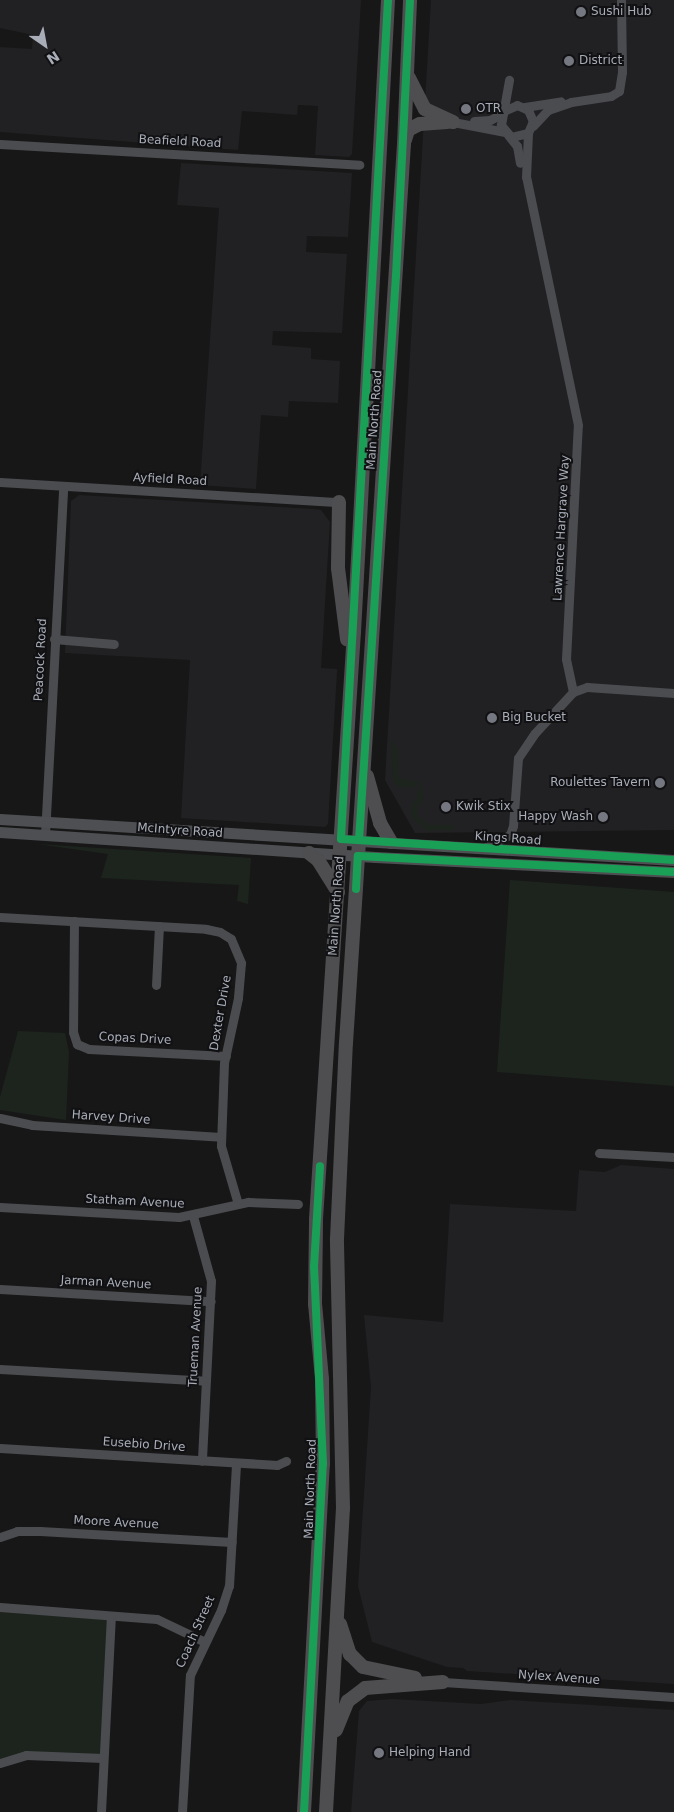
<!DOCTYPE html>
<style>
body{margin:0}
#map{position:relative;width:674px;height:1812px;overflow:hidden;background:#171717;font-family:"DejaVu Sans",sans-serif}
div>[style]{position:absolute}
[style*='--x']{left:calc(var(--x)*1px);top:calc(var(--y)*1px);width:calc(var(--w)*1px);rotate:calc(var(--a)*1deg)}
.built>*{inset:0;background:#212123}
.green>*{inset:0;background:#1d241e}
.minor>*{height:9px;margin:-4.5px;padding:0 4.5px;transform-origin:4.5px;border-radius:4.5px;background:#4b4c50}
.major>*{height:11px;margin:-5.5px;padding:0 5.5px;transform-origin:5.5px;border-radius:5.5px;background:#4d4f52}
.highway>*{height:14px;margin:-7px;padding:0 7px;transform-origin:7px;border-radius:7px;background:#4e4e51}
.cycleway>*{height:8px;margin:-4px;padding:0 4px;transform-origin:4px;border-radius:4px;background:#1a9f57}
.dots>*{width:14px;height:14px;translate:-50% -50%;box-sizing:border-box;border:2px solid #111113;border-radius:50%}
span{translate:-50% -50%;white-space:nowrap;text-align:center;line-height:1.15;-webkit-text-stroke:4px #111113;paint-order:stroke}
.poi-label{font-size:12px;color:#a8adb8}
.left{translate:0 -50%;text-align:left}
.right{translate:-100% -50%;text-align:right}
.street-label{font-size:12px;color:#a8adb8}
.north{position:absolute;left:20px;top:20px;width:50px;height:50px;-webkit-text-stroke:4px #111113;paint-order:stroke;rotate:147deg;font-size:14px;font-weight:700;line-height:20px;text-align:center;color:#a8adb8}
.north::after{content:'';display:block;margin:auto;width:18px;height:22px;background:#a8adb8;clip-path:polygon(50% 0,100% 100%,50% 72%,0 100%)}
</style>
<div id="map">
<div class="built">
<i style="clip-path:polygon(0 0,361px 0,352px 154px,349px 157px,315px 155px,318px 106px,298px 105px,297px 115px,242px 111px,238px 150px,0 132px,0 47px,32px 49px,33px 35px,0 28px)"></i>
<i style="clip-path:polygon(431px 0,674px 0,674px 830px,415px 833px,385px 780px)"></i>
<i style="clip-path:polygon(181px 163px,352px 173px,348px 237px,307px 236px,306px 252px,347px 254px,342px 333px,273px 331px,272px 345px,311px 348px,311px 359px,340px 361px,338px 403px,289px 401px,288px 417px,261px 415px,256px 489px,200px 485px,219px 208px,177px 205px)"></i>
<i style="clip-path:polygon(79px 495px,313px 509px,321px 510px,330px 522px,321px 668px,337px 669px,337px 672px,328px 824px,325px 827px,181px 818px,190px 660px,65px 653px,71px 501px)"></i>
<i style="clip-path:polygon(621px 1165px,674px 1169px,674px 1684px,467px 1671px,463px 1668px,447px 1667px,372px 1642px,358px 1586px,371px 1387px,364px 1315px,443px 1322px,450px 1204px,576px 1211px,579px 1170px,605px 1172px)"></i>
<i style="clip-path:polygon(392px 1699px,481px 1704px,510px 1700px,674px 1710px,674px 1812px,351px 1812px,359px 1711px,367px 1701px)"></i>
</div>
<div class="green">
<i style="clip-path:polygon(391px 740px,398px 749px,399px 778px,420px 783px,415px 787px,400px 788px,393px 781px)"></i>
<i style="clip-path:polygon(421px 784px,424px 797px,417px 808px,419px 818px,429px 825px,455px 825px,455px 830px,428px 831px,413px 819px,410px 810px)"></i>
<i style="clip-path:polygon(37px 844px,251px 858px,248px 904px,237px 901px,239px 885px,101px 878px,108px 854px)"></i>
<i style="clip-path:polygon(510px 880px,674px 892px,674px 1086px,497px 1072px)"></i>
<i style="clip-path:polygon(18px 1031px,65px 1033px,69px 1052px,66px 1120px,0 1110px,0 1097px)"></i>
<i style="clip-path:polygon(0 1607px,111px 1616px,103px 1758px,35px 1755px,0 1763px)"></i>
</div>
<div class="minor">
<i style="--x:525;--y:107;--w:36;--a:-9"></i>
<i style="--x:506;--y:110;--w:12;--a:-24"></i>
<i style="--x:517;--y:105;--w:12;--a:24"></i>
<i style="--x:528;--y:110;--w:12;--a:66"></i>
<i style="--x:533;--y:121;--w:13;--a:113"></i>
<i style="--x:528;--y:133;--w:17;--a:167"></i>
<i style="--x:511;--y:137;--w:16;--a:-130"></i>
<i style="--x:501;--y:125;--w:46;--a:-79.9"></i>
<i style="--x:474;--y:121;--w:16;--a:-4"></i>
<i style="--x:490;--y:120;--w:15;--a:-28"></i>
<i style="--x:453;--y:122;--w:53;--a:10.9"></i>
<i style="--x:533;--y:126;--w:22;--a:-47"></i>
<i style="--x:548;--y:110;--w:24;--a:-19"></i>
<i style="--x:571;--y:102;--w:40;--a:-8.5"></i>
<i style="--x:611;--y:96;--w:9;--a:-32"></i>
<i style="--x:619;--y:91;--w:19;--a:-81"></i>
<i style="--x:622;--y:72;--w:72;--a:-90.8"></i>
<i style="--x:508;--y:135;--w:14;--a:51"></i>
<i style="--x:517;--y:146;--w:17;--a:80"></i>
<i style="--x:0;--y:144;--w:360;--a:3.3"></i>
<i style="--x:0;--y:482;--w:340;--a:3.4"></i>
<i style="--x:54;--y:639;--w:60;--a:4.8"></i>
<i style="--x:573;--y:692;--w:15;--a:-20"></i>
<i style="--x:587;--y:687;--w:87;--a:3.9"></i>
<i style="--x:45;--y:835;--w:349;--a:-87"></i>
<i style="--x:484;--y:848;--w:29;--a:-27"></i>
<i style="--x:510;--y:835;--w:9;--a:-72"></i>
<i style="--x:513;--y:826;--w:68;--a:-85.8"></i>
<i style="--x:518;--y:758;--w:30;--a:-56"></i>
<i style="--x:535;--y:733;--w:56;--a:-47.2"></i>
<i style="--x:573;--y:692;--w:34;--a:-102"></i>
<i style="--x:566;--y:659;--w:234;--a:-87.1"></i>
<i style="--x:578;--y:425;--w:253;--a:-101.8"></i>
<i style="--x:526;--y:177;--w:44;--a:-87.4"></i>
<i style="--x:0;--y:917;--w:206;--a:3.3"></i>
<i style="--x:206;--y:929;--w:14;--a:12"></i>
<i style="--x:220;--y:932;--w:13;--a:32"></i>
<i style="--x:231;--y:939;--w:26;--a:67"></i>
<i style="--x:241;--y:963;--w:35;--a:95"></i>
<i style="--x:238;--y:998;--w:66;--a:102.2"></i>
<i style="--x:224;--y:1063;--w:83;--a:92.1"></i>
<i style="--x:221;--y:1146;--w:60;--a:73.7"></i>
<i style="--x:74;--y:921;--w:111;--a:90.5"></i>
<i style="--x:73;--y:1032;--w:13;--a:72"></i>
<i style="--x:77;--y:1044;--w:13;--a:23"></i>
<i style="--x:89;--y:1049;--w:137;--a:2.9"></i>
<i style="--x:156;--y:985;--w:59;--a:-87.1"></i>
<i style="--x:0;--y:1118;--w:33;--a:12"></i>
<i style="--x:32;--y:1125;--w:189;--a:3.6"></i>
<i style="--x:599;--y:1153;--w:75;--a:3.1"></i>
<i style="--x:0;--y:1207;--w:179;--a:3.2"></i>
<i style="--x:179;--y:1217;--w:71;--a:-12.3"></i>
<i style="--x:248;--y:1202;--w:50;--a:2.3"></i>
<i style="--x:193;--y:1216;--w:67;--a:74.5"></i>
<i style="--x:211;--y:1281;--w:180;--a:92.9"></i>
<i style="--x:0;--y:1289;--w:211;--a:3.3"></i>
<i style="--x:0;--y:1369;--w:206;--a:3.3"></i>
<i style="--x:0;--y:1448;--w:278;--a:3.5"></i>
<i style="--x:277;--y:1465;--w:10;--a:-24"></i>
<i style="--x:0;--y:1537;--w:18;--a:-19"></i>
<i style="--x:17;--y:1531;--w:23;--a:0"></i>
<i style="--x:40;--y:1531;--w:192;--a:3.3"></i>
<i style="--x:0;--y:1607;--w:157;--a:4.4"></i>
<i style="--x:157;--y:1619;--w:53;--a:25.6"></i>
<i style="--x:443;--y:1682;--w:231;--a:3.7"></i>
<i style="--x:0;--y:1763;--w:27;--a:-17"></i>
<i style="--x:26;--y:1755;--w:77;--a:2.2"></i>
<i style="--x:101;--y:1812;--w:196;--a:-87.1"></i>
<i style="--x:182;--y:1812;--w:137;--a:-86.7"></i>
<i style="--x:190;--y:1675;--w:72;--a:-64.5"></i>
<i style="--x:221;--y:1610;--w:25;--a:-72"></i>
<i style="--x:229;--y:1586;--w:123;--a:-86.7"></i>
</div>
<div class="major">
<i style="--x:0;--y:819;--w:675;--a:3.48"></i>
<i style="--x:0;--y:832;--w:376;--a:3.8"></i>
<i style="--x:375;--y:857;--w:299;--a:2.9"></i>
</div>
<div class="highway">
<i style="--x:409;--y:78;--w:35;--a:63"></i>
<i style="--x:425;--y:109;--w:31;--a:25"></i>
<i style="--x:405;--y:140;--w:10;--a:-73"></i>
<i style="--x:408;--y:130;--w:13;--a:-27"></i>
<i style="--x:420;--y:124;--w:27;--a:-4"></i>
<i style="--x:339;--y:502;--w:66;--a:90.9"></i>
<i style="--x:338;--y:568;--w:72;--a:82.8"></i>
<i style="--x:367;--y:776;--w:49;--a:74.5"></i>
<i style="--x:380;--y:823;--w:22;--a:60"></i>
<i style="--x:309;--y:853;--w:11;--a:38"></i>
<i style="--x:318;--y:860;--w:38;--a:58"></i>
<i style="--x:340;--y:1624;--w:32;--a:72"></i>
<i style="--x:350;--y:1654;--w:18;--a:45"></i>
<i style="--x:363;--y:1667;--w:53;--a:11.9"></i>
<i style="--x:336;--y:1730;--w:31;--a:-68"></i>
<i style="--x:348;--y:1701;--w:21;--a:-37"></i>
<i style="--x:365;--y:1688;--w:78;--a:-4.4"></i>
<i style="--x:304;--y:1812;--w:349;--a:-86.9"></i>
<i style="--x:323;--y:1464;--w:85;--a:-90.7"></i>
<i style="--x:322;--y:1379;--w:75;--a:-95.3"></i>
<i style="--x:315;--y:1304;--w:85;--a:-89.3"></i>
<i style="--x:316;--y:1219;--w:588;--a:-86.3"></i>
<i style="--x:354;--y:632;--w:633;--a:-86.92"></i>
<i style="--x:326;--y:1812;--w:304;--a:-86.8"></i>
<i style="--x:343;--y:1508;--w:269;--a:-91.3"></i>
<i style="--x:337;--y:1239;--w:196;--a:-87.4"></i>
<i style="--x:346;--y:1043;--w:901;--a:-86.31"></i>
<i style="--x:404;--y:144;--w:144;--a:-87.6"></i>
</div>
<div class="cycleway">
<i style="--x:388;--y:0;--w:840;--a:93.21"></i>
<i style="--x:341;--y:839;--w:334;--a:3.6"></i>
<i style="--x:359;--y:840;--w:565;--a:-86.25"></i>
<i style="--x:396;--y:276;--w:276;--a:-87.1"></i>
<i style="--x:356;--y:889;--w:33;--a:-87"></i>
<i style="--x:358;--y:856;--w:316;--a:2.9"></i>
<i style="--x:304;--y:1812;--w:349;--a:-86.9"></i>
<i style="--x:323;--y:1464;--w:197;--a:-92.6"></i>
<i style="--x:314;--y:1267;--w:101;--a:-86.6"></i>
</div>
<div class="dots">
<i style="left:581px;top:12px;background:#757880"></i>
<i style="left:569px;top:61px;background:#757880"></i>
<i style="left:466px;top:109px;background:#757880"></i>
<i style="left:492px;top:718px;background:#757880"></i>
<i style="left:660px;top:783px;background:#757880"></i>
<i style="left:446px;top:807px;background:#757880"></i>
<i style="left:603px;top:817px;background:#757880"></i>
<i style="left:379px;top:1753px;background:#757880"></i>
</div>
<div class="poi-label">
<span class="left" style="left:591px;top:12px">Sushi Hub</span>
<span class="left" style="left:579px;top:61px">District</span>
<span class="left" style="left:476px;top:109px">OTR</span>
<span class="left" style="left:502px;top:718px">Big Bucket</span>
<span class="right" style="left:650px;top:783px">Roulettes Tavern</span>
<span class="left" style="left:456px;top:807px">Kwik Stix</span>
<span class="right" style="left:593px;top:817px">Happy Wash</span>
<span class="left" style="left:389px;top:1753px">Helping Hand</span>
</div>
<div class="street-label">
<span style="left:180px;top:142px;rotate:3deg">Beafield Road</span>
<span style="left:375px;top:420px;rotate:-86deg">Main North Road</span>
<span style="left:170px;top:480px;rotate:3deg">Ayfield Road</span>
<span style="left:562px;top:528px;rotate:-87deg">Lawrence Hargrave Way</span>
<span style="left:41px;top:660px;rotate:-87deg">Peacock Road</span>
<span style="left:180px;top:831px;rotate:4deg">McIntyre Road</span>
<span style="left:508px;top:839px;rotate:4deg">Kings Road</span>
<span style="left:337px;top:906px;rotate:-86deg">Main North Road</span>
<span style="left:221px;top:1013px;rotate:-80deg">Dexter Drive</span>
<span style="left:135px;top:1039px;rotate:3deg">Copas Drive</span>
<span style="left:111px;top:1118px;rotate:4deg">Harvey Drive</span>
<span style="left:135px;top:1202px;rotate:3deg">Statham Avenue</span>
<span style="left:106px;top:1283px;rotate:3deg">Jarman Avenue</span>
<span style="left:196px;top:1337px;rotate:-87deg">Trueman Avenue</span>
<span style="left:144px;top:1445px;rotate:4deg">Eusebio Drive</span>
<span style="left:311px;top:1489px;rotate:-88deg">Main North Road</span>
<span style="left:116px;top:1523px;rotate:3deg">Moore Avenue</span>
<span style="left:196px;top:1632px;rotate:-66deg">Coach Street</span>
<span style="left:559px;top:1678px;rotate:4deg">Nylex Avenue</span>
</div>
<div class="north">N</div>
</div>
